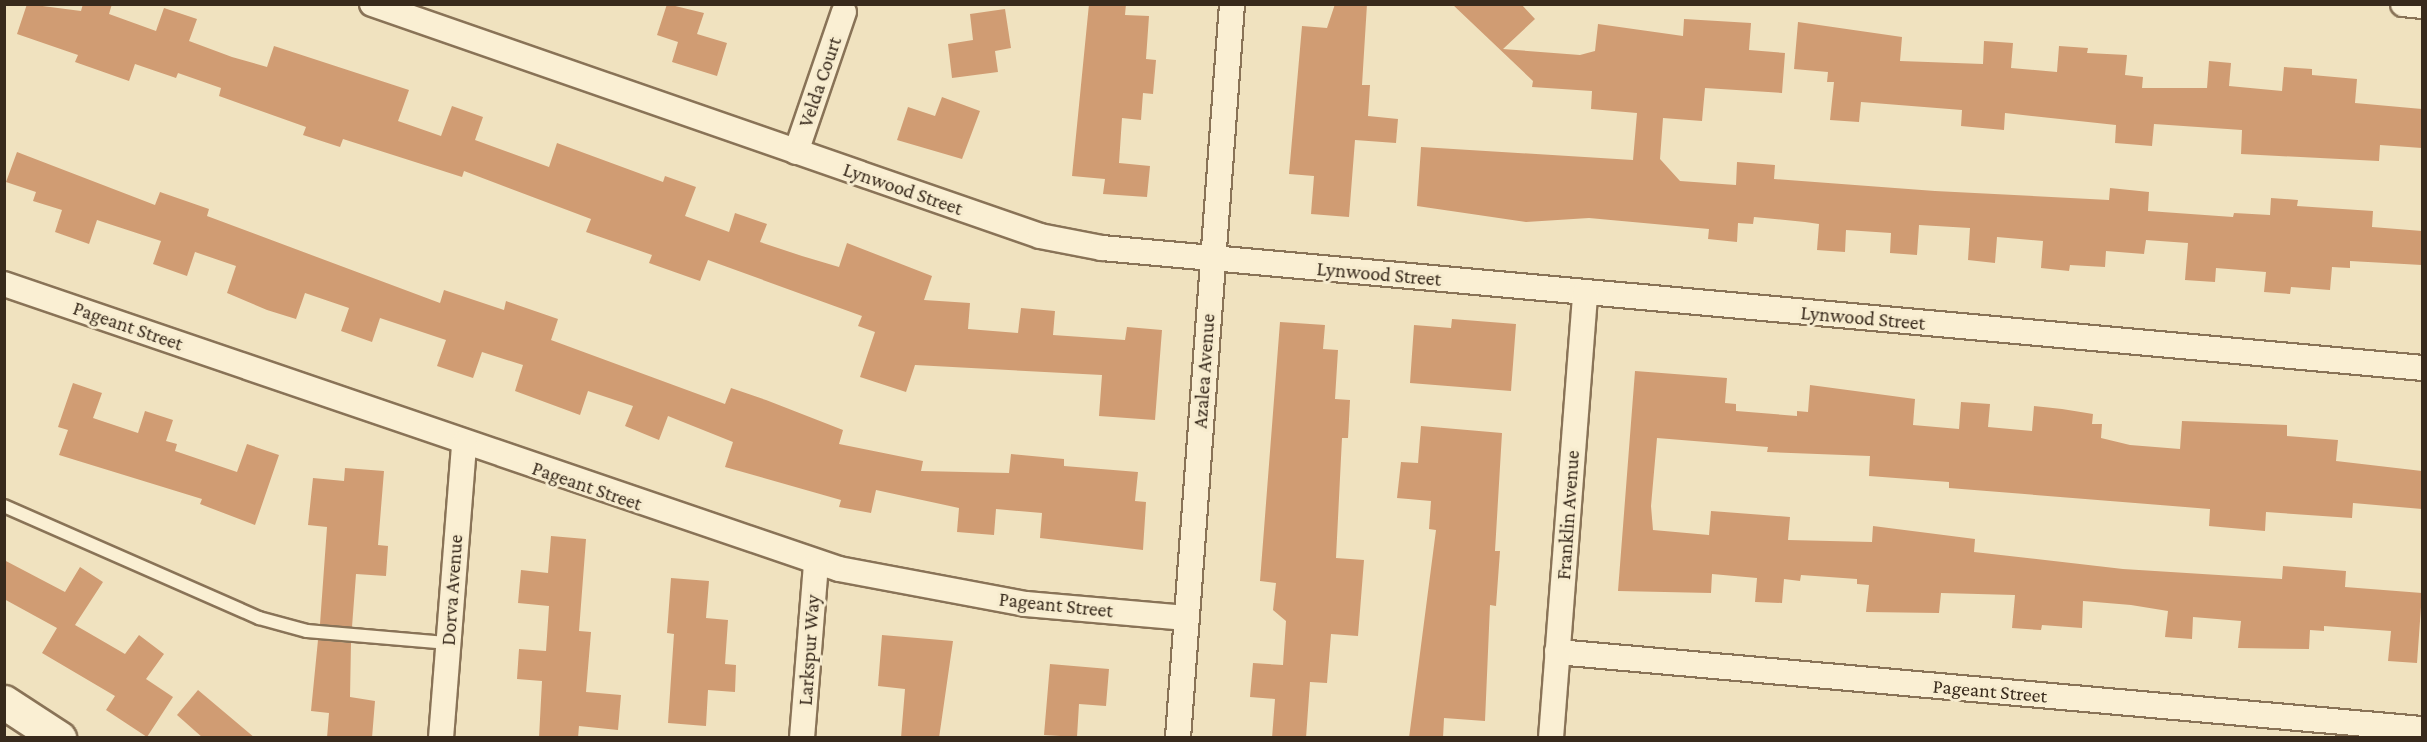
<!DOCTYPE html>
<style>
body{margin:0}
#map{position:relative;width:2427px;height:742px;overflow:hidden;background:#f0e2bf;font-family:"Crimson Pro",serif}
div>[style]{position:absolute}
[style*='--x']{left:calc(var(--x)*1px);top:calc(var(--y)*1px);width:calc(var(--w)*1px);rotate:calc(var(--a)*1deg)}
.building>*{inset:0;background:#d09c73}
.roads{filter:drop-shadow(2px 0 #897357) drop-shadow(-2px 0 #897357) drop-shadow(0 2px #897357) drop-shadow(0 -2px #897357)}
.service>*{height:12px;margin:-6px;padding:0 6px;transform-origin:6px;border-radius:6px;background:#faefd3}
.minor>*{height:24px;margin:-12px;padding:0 12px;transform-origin:12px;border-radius:12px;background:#faefd3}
.secondary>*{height:33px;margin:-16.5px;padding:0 16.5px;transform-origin:16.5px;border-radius:16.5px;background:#faefd3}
span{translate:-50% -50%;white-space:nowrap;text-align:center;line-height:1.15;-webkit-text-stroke:6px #f7eccf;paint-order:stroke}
.street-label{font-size:20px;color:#382a1c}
.frame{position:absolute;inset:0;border:6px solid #382a1c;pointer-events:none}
</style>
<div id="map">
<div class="building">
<i style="clip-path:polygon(27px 4px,81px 11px,83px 4px,112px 4px,109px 14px,156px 31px,164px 8px,197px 19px,189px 41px,232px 57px,267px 67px,274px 46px,409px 90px,398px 121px,441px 136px,452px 106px,483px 117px,475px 140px,549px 167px,557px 143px,663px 182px,665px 176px,696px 187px,685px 216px,729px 232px,735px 213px,767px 224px,760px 242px,802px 256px,839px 267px,847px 243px,932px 276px,924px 300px,970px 303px,968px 329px,1018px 333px,1021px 308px,1055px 311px,1053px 335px,1125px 340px,1127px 327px,1162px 330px,1155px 420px,1099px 416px,1102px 375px,915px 365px,906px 392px,860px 377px,875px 332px,858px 326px,862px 316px,708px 260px,700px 281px,649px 263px,652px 255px,586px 232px,591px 219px,464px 171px,462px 177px,343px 139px,340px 147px,303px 135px,306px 127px,219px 96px,221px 88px,178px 73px,176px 78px,135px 64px,129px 81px,75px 62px,78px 55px,17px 34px)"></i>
<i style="clip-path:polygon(667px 4px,704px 13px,697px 34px,727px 43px,717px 76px,672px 62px,678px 42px,657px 35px)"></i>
<i style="clip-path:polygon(1089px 4px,1126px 4px,1125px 15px,1149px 16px,1146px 59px,1156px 60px,1153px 94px,1143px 93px,1141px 120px,1122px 118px,1119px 163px,1150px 166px,1147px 197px,1103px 194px,1105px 179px,1072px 176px)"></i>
<i style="clip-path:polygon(1335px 4px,1367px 4px,1362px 85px,1370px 85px,1368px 116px,1398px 119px,1396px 143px,1355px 140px,1349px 217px,1311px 214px,1314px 176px,1289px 174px,1302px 26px,1327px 28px)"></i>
<i style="clip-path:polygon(1452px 4px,1521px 4px,1535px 19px,1503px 49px,1580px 55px,1595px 51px,1598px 24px,1683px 36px,1684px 19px,1751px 23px,1749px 50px,1785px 53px,1782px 93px,1705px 88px,1702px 121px,1663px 118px,1660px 159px,1680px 181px,1736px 185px,1737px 162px,1775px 165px,1774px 179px,1935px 191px,2109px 200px,2110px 188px,2149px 192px,2148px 211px,2233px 217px,2234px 213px,2270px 215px,2271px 198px,2298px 200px,2297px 206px,2373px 211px,2372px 227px,2422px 231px,2422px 265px,2350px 261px,2350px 268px,2332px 267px,2330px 290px,2291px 287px,2290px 294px,2264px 292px,2266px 272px,2216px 268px,2215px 282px,2185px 280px,2188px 243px,2146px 240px,2144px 254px,2106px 251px,2105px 267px,2070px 265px,2069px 271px,2041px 268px,2043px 241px,1997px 237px,1995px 263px,1968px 260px,1970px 228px,1919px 225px,1917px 255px,1890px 253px,1891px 233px,1846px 230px,1845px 252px,1817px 250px,1819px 224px,1805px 222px,1754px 217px,1753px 224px,1738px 223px,1737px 242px,1708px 239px,1709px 229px,1589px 218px,1526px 222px,1417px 206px,1421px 147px,1633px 160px,1637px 113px,1591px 109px,1592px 91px,1532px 87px,1533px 81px)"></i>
<i style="clip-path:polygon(1005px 9px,1011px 48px,995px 51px,998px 72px,952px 78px,948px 44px,973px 40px,970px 14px)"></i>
<i style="clip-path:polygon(1798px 22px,1902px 37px,1900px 61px,1983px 64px,1984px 41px,2013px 43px,2011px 68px,2057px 72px,2059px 46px,2088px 48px,2087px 53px,2127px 55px,2125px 75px,2143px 77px,2142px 88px,2207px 88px,2209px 61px,2231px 63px,2229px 86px,2282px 91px,2284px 67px,2312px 69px,2312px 75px,2357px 79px,2355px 103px,2422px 109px,2422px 148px,2380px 145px,2379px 161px,2241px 154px,2242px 130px,2154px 124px,2152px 146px,2115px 143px,2116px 125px,2005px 113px,2004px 130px,1961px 126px,1962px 110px,1861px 102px,1859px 122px,1830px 120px,1834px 82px,1827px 82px,1828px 72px,1794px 69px)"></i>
<i style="clip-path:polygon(942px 97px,980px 111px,962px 159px,897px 140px,908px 107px,935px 116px)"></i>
<i style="clip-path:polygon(17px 152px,155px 205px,160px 192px,209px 209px,207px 216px,440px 303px,444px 290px,504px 310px,506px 301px,558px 319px,551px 340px,725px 404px,731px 388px,766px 400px,843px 430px,839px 444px,923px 461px,921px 471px,1009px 473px,1011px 454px,1064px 459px,1064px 466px,1138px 472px,1135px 501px,1146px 502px,1143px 550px,1040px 538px,1042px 513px,996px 509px,994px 535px,957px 532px,959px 508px,876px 490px,871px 513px,839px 507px,841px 500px,725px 467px,733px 442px,668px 416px,659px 440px,625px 426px,633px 406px,588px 391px,580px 415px,515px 391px,523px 365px,482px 352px,473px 378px,437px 366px,446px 340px,380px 318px,372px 342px,341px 331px,349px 308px,305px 293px,296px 319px,267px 310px,227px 293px,236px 266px,195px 252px,187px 276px,153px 264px,161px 241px,97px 220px,89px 244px,55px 232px,62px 210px,33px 201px,36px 192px,6px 182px)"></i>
<i style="clip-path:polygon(1452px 319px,1516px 324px,1511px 391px,1410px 383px,1414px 325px,1451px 328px)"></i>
<i style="clip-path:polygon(1280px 322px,1325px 325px,1323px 349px,1338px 350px,1335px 399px,1350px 400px,1348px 438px,1342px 438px,1336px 558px,1364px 560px,1358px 636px,1331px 634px,1327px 683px,1310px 682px,1306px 738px,1272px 738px,1275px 699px,1250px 697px,1253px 663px,1283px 665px,1286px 621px,1273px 610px,1276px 583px,1260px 581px)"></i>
<i style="clip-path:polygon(1635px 371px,1727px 378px,1725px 403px,1736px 404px,1736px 411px,1797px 416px,1797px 411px,1808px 412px,1810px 385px,1915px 399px,1913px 425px,1959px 429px,1961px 402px,1990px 404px,1988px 427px,2032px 431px,2034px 406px,2062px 409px,2093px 414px,2092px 424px,2102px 424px,2101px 438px,2130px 445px,2180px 449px,2182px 421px,2287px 425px,2287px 436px,2338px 440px,2336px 461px,2422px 471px,2422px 509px,2353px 503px,2352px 518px,2266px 512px,2265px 531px,2209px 526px,2210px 509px,1949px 488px,1949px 482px,1869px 476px,1870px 456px,1767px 452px,1768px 447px,1657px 438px,1651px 506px,1653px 530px,1709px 535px,1711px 511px,1790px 517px,1788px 540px,1872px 542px,1873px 526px,1975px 539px,1974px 552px,2123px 569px,2282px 579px,2283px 566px,2346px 571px,2345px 587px,2422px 593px,2417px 663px,2388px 661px,2391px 631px,2324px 626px,2324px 631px,2310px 630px,2309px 649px,2238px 648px,2241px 621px,2193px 617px,2192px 639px,2165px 637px,2168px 611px,2131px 605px,2083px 601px,2082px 628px,2042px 625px,2041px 630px,2012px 628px,2015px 595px,1941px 593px,1939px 613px,1866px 612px,1869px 585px,1857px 584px,1857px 579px,1801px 575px,1800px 581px,1784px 579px,1782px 603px,1755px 602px,1757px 578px,1712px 574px,1711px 593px,1618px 591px)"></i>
<i style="clip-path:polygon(73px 383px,102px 393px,93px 418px,138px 433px,145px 411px,173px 420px,166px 441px,177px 444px,175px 451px,237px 472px,247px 444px,279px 455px,255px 525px,200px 504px,202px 499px,59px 455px,68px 430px,58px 427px)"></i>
<i style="clip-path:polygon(1421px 426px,1502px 433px,1495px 551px,1500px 551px,1496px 606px,1490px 605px,1485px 721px,1444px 718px,1443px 738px,1409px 738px,1436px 530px,1429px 529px,1431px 501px,1397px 498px,1401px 462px,1418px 463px)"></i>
<i style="clip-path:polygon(345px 468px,384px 471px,378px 545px,388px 546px,386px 576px,356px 574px,352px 627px,320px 624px,327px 527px,308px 525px,313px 478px,344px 481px)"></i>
<i style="clip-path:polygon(551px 536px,586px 539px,579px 631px,591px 632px,586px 692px,621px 695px,618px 730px,579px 726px,578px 738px,539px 738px,542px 681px,517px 679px,519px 649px,546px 651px,549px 606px,518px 603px,521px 570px,548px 573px)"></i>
<i style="clip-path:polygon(4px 560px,65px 592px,80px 567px,103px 582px,75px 625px,125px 654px,139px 635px,164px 654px,146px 679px,173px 697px,147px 737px,106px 710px,115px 696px,42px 653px,57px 628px,4px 599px)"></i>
<i style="clip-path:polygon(671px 578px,709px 581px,706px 618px,728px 620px,725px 664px,736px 665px,735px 692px,708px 690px,706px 726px,668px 723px,674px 634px,667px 633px)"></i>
<i style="clip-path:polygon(882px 635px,953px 641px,939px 738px,901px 738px,905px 689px,878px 686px)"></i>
<i style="clip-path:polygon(318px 640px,351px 643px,350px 697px,375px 701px,372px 738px,327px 738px,329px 713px,311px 711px)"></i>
<i style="clip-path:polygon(1050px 664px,1109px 669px,1106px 706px,1079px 704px,1077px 737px,1044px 735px)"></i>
<i style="clip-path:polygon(198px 690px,255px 738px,203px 738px,177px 715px)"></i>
</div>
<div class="roads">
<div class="service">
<i style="--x:4;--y:506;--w:279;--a:23.7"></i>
<i style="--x:259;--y:618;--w:50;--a:15.2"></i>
<i style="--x:307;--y:631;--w:142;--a:4.9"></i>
</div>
<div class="minor">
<i style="--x:372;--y:4;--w:707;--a:19.15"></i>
<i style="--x:1040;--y:236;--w:63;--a:11"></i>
<i style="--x:1102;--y:248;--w:1325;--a:5.19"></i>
<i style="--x:2403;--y:4;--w:19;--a:6"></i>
<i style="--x:796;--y:152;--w:148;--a:-71.1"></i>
<i style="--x:4;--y:284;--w:882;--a:18.85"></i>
<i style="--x:839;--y:569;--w:190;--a:10.6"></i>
<i style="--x:1026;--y:604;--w:161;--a:5"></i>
<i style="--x:1557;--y:652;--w:868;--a:5.09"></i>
<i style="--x:441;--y:738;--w:296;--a:-85.5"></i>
<i style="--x:802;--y:738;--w:176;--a:-85.4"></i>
<i style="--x:1178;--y:738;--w:736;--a:-85.79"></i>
<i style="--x:1551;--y:738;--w:447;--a:-85.6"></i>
</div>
<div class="secondary">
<i style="--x:4;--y:702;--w:66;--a:33.2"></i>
</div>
</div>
<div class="street-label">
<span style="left:820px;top:82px;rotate:-71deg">Velda Court</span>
<span style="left:903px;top:189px;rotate:19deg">Lynwood Street</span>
<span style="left:1379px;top:274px;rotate:5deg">Lynwood Street</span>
<span style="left:1863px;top:318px;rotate:5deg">Lynwood Street</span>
<span style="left:128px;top:326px;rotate:19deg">Pageant Street</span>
<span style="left:1204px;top:371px;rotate:-86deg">Azalea Avenue</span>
<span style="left:587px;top:486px;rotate:19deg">Pageant Street</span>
<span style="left:1568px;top:515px;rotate:-86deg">Franklin Avenue</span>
<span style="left:452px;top:590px;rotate:-86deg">Dorva Avenue</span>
<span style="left:1056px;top:605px;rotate:6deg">Pageant Street</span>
<span style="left:809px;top:650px;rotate:-86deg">Larkspur Way</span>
<span style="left:1990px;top:691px;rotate:5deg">Pageant Street</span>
</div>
<div class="frame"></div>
</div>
